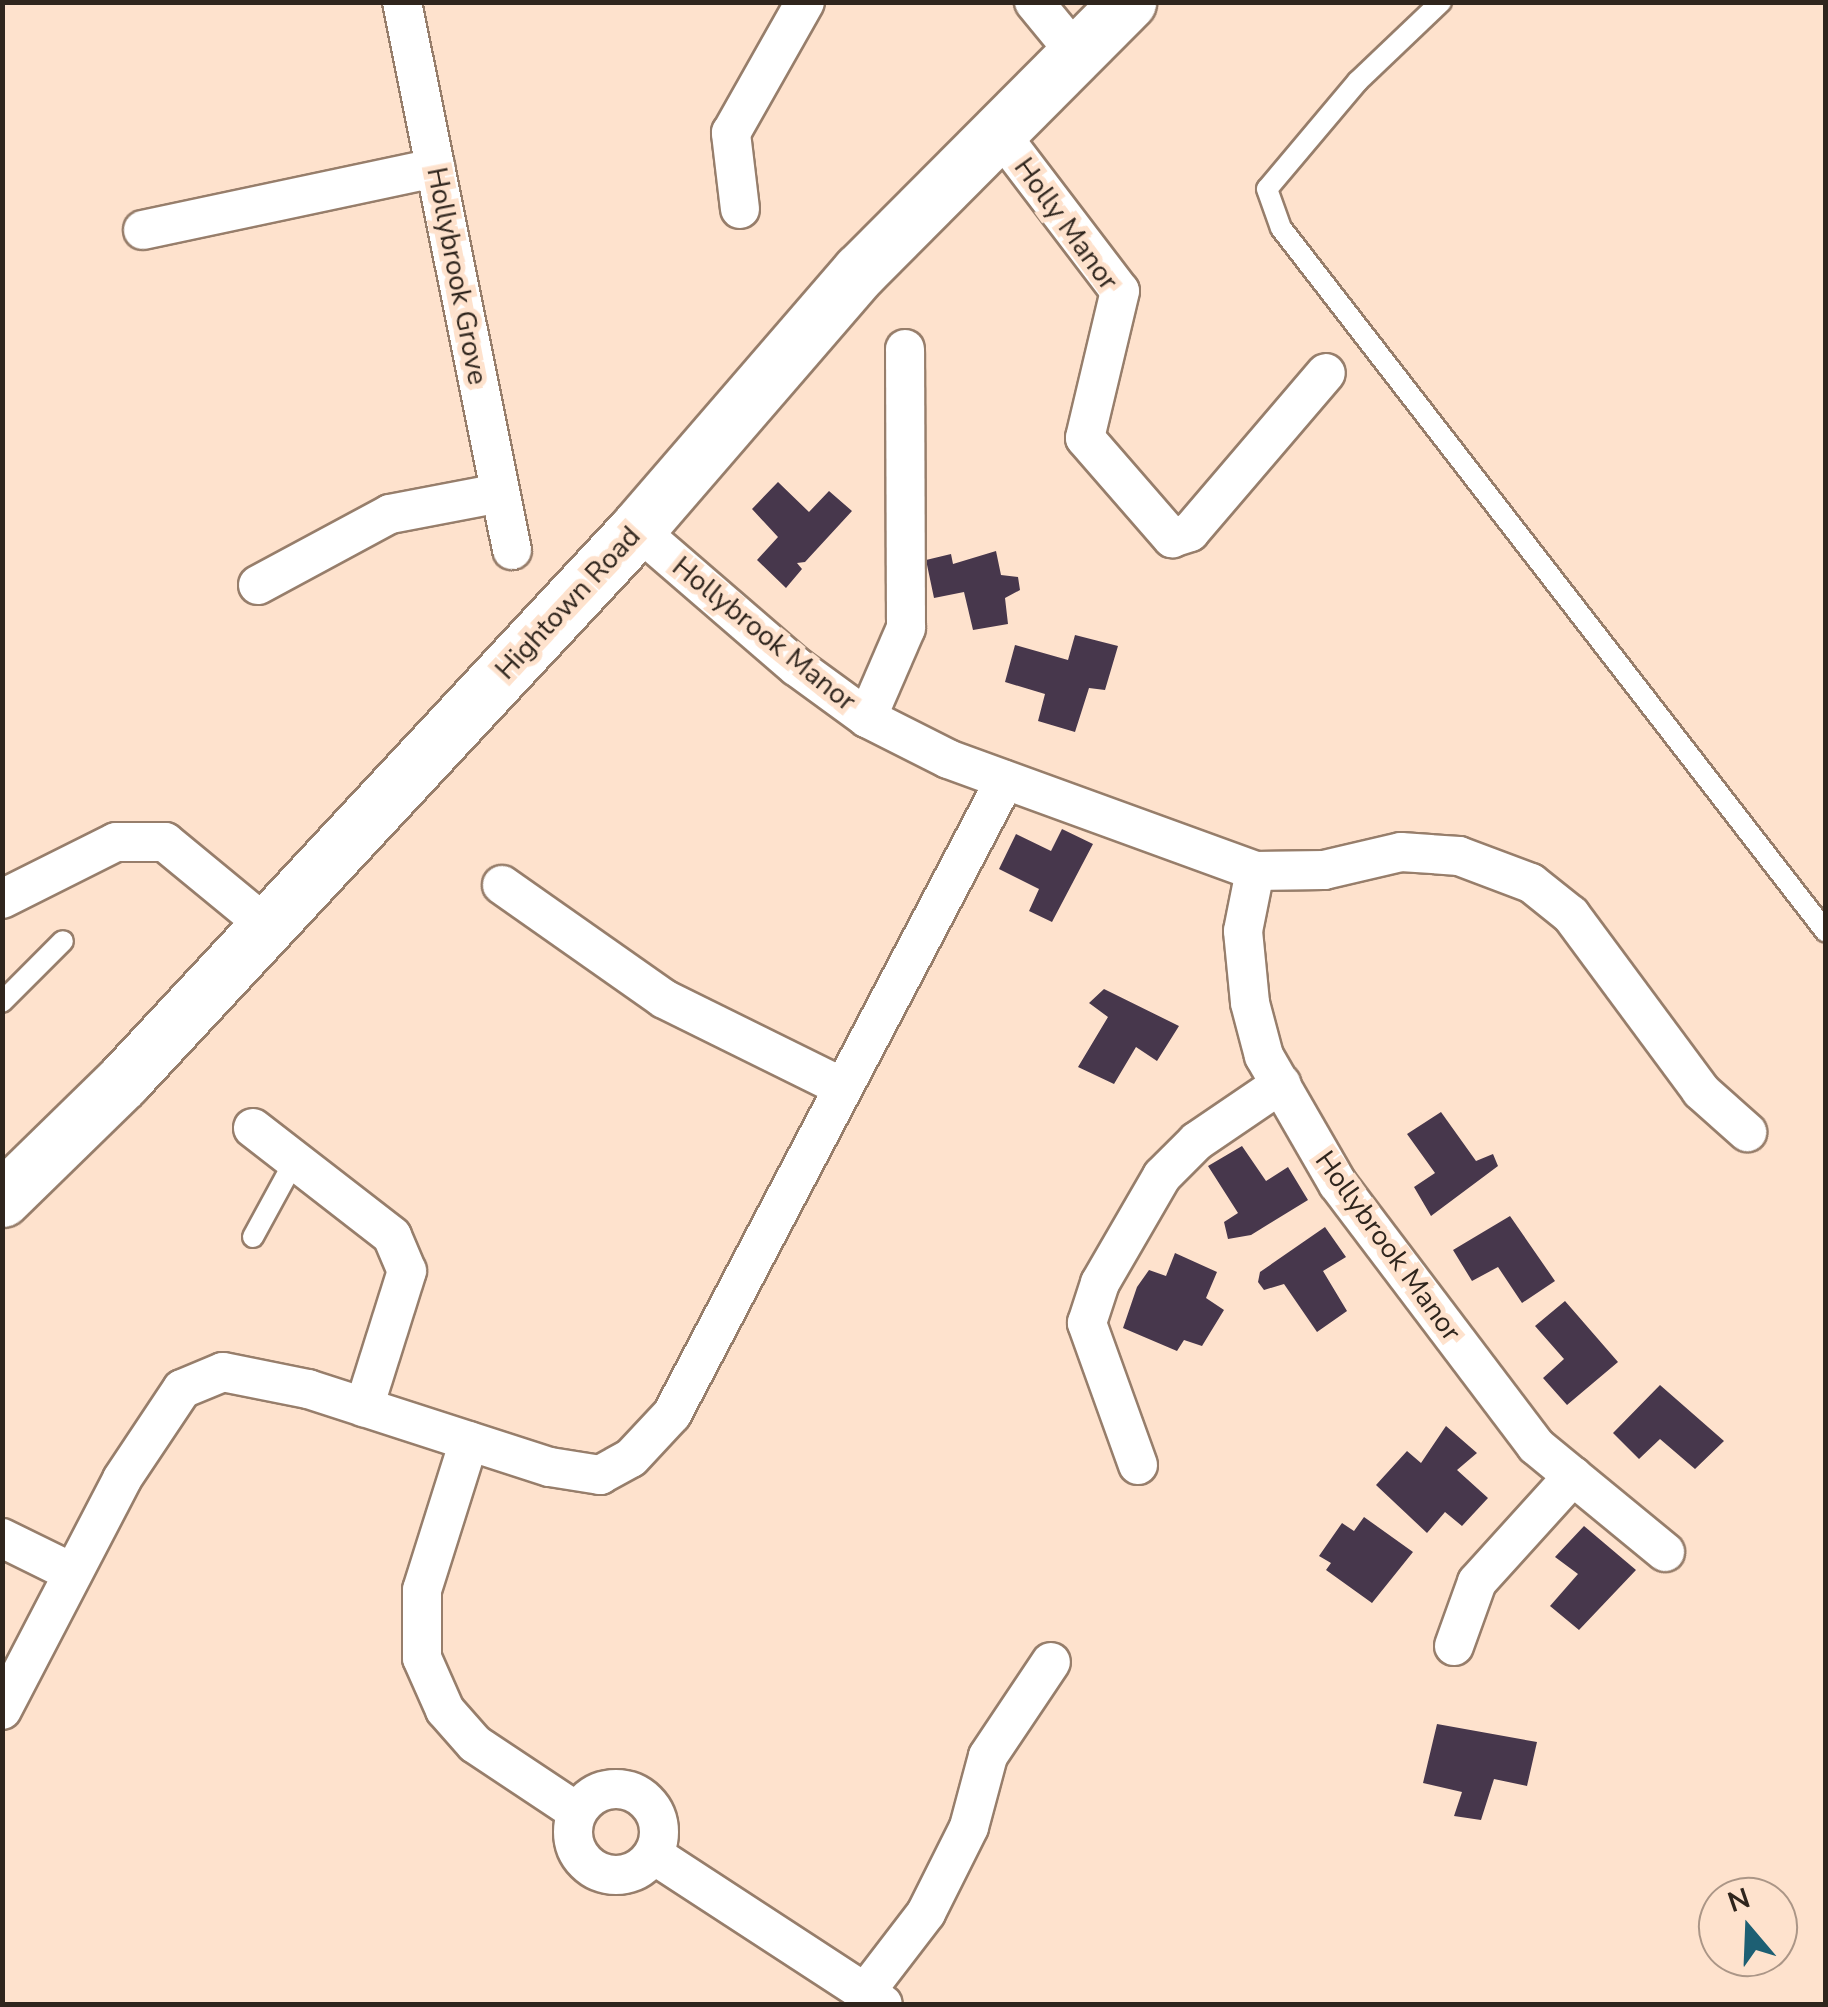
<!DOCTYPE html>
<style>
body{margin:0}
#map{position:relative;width:1828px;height:2007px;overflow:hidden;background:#fee2cd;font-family:"Nunito Sans",sans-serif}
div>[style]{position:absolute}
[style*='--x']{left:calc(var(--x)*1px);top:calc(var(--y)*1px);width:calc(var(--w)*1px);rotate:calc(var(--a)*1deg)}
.building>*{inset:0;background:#47374c}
.roads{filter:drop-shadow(2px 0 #977e6b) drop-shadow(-2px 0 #977e6b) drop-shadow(0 2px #977e6b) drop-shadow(0 -2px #977e6b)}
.lane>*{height:20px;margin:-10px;padding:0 10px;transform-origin:10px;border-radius:10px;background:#fff}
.street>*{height:38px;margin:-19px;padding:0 19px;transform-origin:19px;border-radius:19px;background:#fff}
.street>.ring{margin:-19px;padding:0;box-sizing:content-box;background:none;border:38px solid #fff;border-radius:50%}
.secondary>*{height:55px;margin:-27.5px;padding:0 27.5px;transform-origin:27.5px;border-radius:27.5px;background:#fff}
span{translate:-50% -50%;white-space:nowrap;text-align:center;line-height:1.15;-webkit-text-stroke:10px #fee2cd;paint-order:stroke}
.street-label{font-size:28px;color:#2f251d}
.frame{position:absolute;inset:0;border:5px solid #2f251d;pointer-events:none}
.north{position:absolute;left:1698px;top:1877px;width:100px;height:100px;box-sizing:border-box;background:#fee2cd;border:2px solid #ab9687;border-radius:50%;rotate:341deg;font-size:28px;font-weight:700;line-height:40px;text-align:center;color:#2f251d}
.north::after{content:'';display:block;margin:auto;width:35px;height:45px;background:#1d5f73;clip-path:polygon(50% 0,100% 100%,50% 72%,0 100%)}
</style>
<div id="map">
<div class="building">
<i style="clip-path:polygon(778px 482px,809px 512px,829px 491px,852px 511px,805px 562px,797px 563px,802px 569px,786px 588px,757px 560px,778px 537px,752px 509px)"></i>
<i style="clip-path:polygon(996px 551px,1001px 575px,1018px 577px,1020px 590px,1005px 598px,1008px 624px,973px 630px,964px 592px,934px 598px,926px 560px,951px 554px,953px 564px)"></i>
<i style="clip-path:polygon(1075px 635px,1118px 646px,1105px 690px,1089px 688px,1075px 732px,1038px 721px,1045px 694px,1005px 682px,1015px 645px,1068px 660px)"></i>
<i style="clip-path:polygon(1062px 829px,1093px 844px,1052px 922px,1029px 911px,1039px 889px,999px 869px,1016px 834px,1051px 851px)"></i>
<i style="clip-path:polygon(1104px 989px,1179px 1026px,1157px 1061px,1136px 1047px,1114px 1084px,1078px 1067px,1108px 1017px,1089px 1003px)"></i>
<i style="clip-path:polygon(1441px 1112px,1476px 1161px,1493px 1154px,1498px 1166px,1431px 1216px,1414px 1187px,1435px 1173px,1407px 1134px)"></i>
<i style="clip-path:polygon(1242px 1146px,1266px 1181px,1288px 1167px,1308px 1200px,1251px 1235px,1228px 1239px,1224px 1222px,1238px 1213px,1208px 1166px)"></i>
<i style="clip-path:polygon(1510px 1216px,1555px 1281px,1522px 1303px,1498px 1267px,1472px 1281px,1453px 1250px)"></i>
<i style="clip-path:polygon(1325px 1227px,1346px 1257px,1323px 1271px,1347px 1311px,1317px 1332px,1284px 1284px,1264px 1290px,1258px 1282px,1260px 1272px)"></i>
<i style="clip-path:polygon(1175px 1253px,1217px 1272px,1206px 1298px,1224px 1310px,1202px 1346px,1184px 1340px,1177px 1351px,1123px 1328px,1137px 1287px,1149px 1270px,1166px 1276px)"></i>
<i style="clip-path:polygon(1565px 1301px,1618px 1362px,1567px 1405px,1543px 1378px,1564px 1359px,1535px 1326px)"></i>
<i style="clip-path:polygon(1660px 1385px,1724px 1441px,1695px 1469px,1660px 1439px,1639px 1459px,1613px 1433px)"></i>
<i style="clip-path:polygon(1446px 1426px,1477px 1453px,1457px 1470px,1488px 1498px,1462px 1526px,1445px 1512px,1427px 1533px,1376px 1485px,1407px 1451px,1421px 1463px)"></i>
<i style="clip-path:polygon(1364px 1517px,1413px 1552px,1372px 1603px,1326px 1570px,1331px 1563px,1319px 1556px,1342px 1523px,1354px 1531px)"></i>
<i style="clip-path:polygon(1584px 1526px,1636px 1570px,1579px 1630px,1550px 1606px,1578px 1574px,1555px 1557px)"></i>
<i style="clip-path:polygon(1437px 1724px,1537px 1742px,1527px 1786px,1494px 1779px,1481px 1820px,1454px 1816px,1462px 1792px,1423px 1783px)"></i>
</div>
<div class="roads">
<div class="lane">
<i style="--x:1441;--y:2;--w:115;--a:136.4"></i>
<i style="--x:1358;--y:81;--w:141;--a:130.1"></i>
<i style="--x:1267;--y:189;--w:41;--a:70.3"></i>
<i style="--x:1281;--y:228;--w:890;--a:52.25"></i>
<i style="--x:2;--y:1002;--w:86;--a:-45"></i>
<i style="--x:253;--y:1237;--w:88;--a:-61.4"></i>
</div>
<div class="street">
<i style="--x:402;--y:2;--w:559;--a:78.65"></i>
<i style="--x:1034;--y:2;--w:65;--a:50.6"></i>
<i style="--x:998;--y:131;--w:201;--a:52.7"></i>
<i style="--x:1120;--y:291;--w:151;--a:103.4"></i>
<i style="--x:1085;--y:438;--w:133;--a:49"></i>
<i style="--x:1172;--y:538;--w:19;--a:-18"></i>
<i style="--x:1190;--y:532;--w:209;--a:-49.5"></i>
<i style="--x:740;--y:209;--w:77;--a:-96.8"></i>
<i style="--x:731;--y:133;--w:150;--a:-60.5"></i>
<i style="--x:143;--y:230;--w:299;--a:-12"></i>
<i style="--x:637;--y:529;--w:211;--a:40.8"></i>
<i style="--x:797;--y:667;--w:87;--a:36.1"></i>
<i style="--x:867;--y:718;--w:91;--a:26.8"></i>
<i style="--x:948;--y:759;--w:327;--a:20"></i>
<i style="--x:1255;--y:871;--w:69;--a:-0.8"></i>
<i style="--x:1324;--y:870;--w:79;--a:-13.2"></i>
<i style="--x:1401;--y:852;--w:58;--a:3.9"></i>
<i style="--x:1459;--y:856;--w:77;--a:20.6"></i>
<i style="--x:1531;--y:883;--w:51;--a:38.7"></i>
<i style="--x:1571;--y:915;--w:219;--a:53.5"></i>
<i style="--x:1701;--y:1091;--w:62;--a:41.7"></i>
<i style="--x:258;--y:585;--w:150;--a:-28.3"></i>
<i style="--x:390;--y:514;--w:112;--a:-10.8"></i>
<i style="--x:867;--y:718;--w:98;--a:-66.6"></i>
<i style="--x:906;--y:628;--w:279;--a:-90.2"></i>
<i style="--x:1255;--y:871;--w:61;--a:101.3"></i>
<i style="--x:1243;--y:931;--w:72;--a:84.4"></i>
<i style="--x:1250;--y:1003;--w:55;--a:75.2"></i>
<i style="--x:1264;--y:1056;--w:148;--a:60"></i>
<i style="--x:1338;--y:1184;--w:328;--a:52.9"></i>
<i style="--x:1536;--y:1446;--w:167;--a:39.4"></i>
<i style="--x:502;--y:885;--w:198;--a:35.1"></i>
<i style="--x:664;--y:999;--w:199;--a:26.3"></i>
<i style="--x:2;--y:899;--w:127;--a:-26.6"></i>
<i style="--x:116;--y:842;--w:49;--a:0"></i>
<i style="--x:165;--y:842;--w:132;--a:39.5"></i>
<i style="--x:253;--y:1128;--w:176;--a:37.8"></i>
<i style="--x:392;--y:1236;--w:38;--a:67"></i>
<i style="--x:407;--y:1271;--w:143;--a:107.5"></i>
<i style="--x:469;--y:1441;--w:156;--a:107.5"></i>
<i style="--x:422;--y:1590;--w:68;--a:90"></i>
<i style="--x:422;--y:1658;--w:57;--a:66.1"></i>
<i style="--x:445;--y:1710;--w:45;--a:48.6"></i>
<i style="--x:475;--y:1744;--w:121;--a:33.6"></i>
<i style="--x:1138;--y:1465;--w:151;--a:-109.8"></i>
<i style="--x:1087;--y:1323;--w:42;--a:-72"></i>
<i style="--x:1100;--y:1283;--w:124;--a:-59.9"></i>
<i style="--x:1162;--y:1176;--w:49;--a:-45"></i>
<i style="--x:1197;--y:1141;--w:102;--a:-34.2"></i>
<i style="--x:2;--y:1538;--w:79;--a:26.2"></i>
<i style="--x:1454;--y:1646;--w:68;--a:-70.2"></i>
<i style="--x:1477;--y:1582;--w:143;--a:-47.8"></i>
<i style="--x:2;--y:1710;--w:260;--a:-62.5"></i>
<i style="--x:122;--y:1479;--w:108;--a:-56.3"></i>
<i style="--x:182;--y:1389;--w:44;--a:-22.5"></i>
<i style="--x:223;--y:1372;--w:87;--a:11.3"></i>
<i style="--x:308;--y:1389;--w:254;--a:17.9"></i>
<i style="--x:550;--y:1467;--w:51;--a:9.1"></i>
<i style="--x:600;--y:1475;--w:35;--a:-29"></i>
<i style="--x:631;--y:1458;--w:60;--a:-47"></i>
<i style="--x:672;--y:1414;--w:716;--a:-62.29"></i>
<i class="ring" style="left:573px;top:1789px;width:48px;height:48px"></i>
<i style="--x:654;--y:1855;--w:273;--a:33.1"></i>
<i style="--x:867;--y:1990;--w:97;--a:-52.5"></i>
<i style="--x:926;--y:1913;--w:96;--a:-63.4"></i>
<i style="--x:969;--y:1827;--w:73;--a:-75"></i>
<i style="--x:988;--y:1756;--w:113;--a:-56.2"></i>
</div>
<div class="secondary">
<i style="--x:2;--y:1199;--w:168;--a:-44.3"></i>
<i style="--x:122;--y:1082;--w:756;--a:-47.04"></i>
<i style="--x:637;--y:529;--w:341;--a:-49.2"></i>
<i style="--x:860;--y:271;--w:380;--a:-45.1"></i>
</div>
</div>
<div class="street-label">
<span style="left:1066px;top:224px;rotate:54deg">Holly Manor</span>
<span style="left:457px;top:276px;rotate:79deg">Hollybrook Grove</span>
<span style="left:568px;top:603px;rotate:-47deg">Hightown Road</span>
<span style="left:764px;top:634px;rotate:39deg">Hollybrook Manor</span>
<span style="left:1388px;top:1246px;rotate:54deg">Hollybrook Manor</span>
</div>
<div class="frame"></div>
<div class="north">N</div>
</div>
